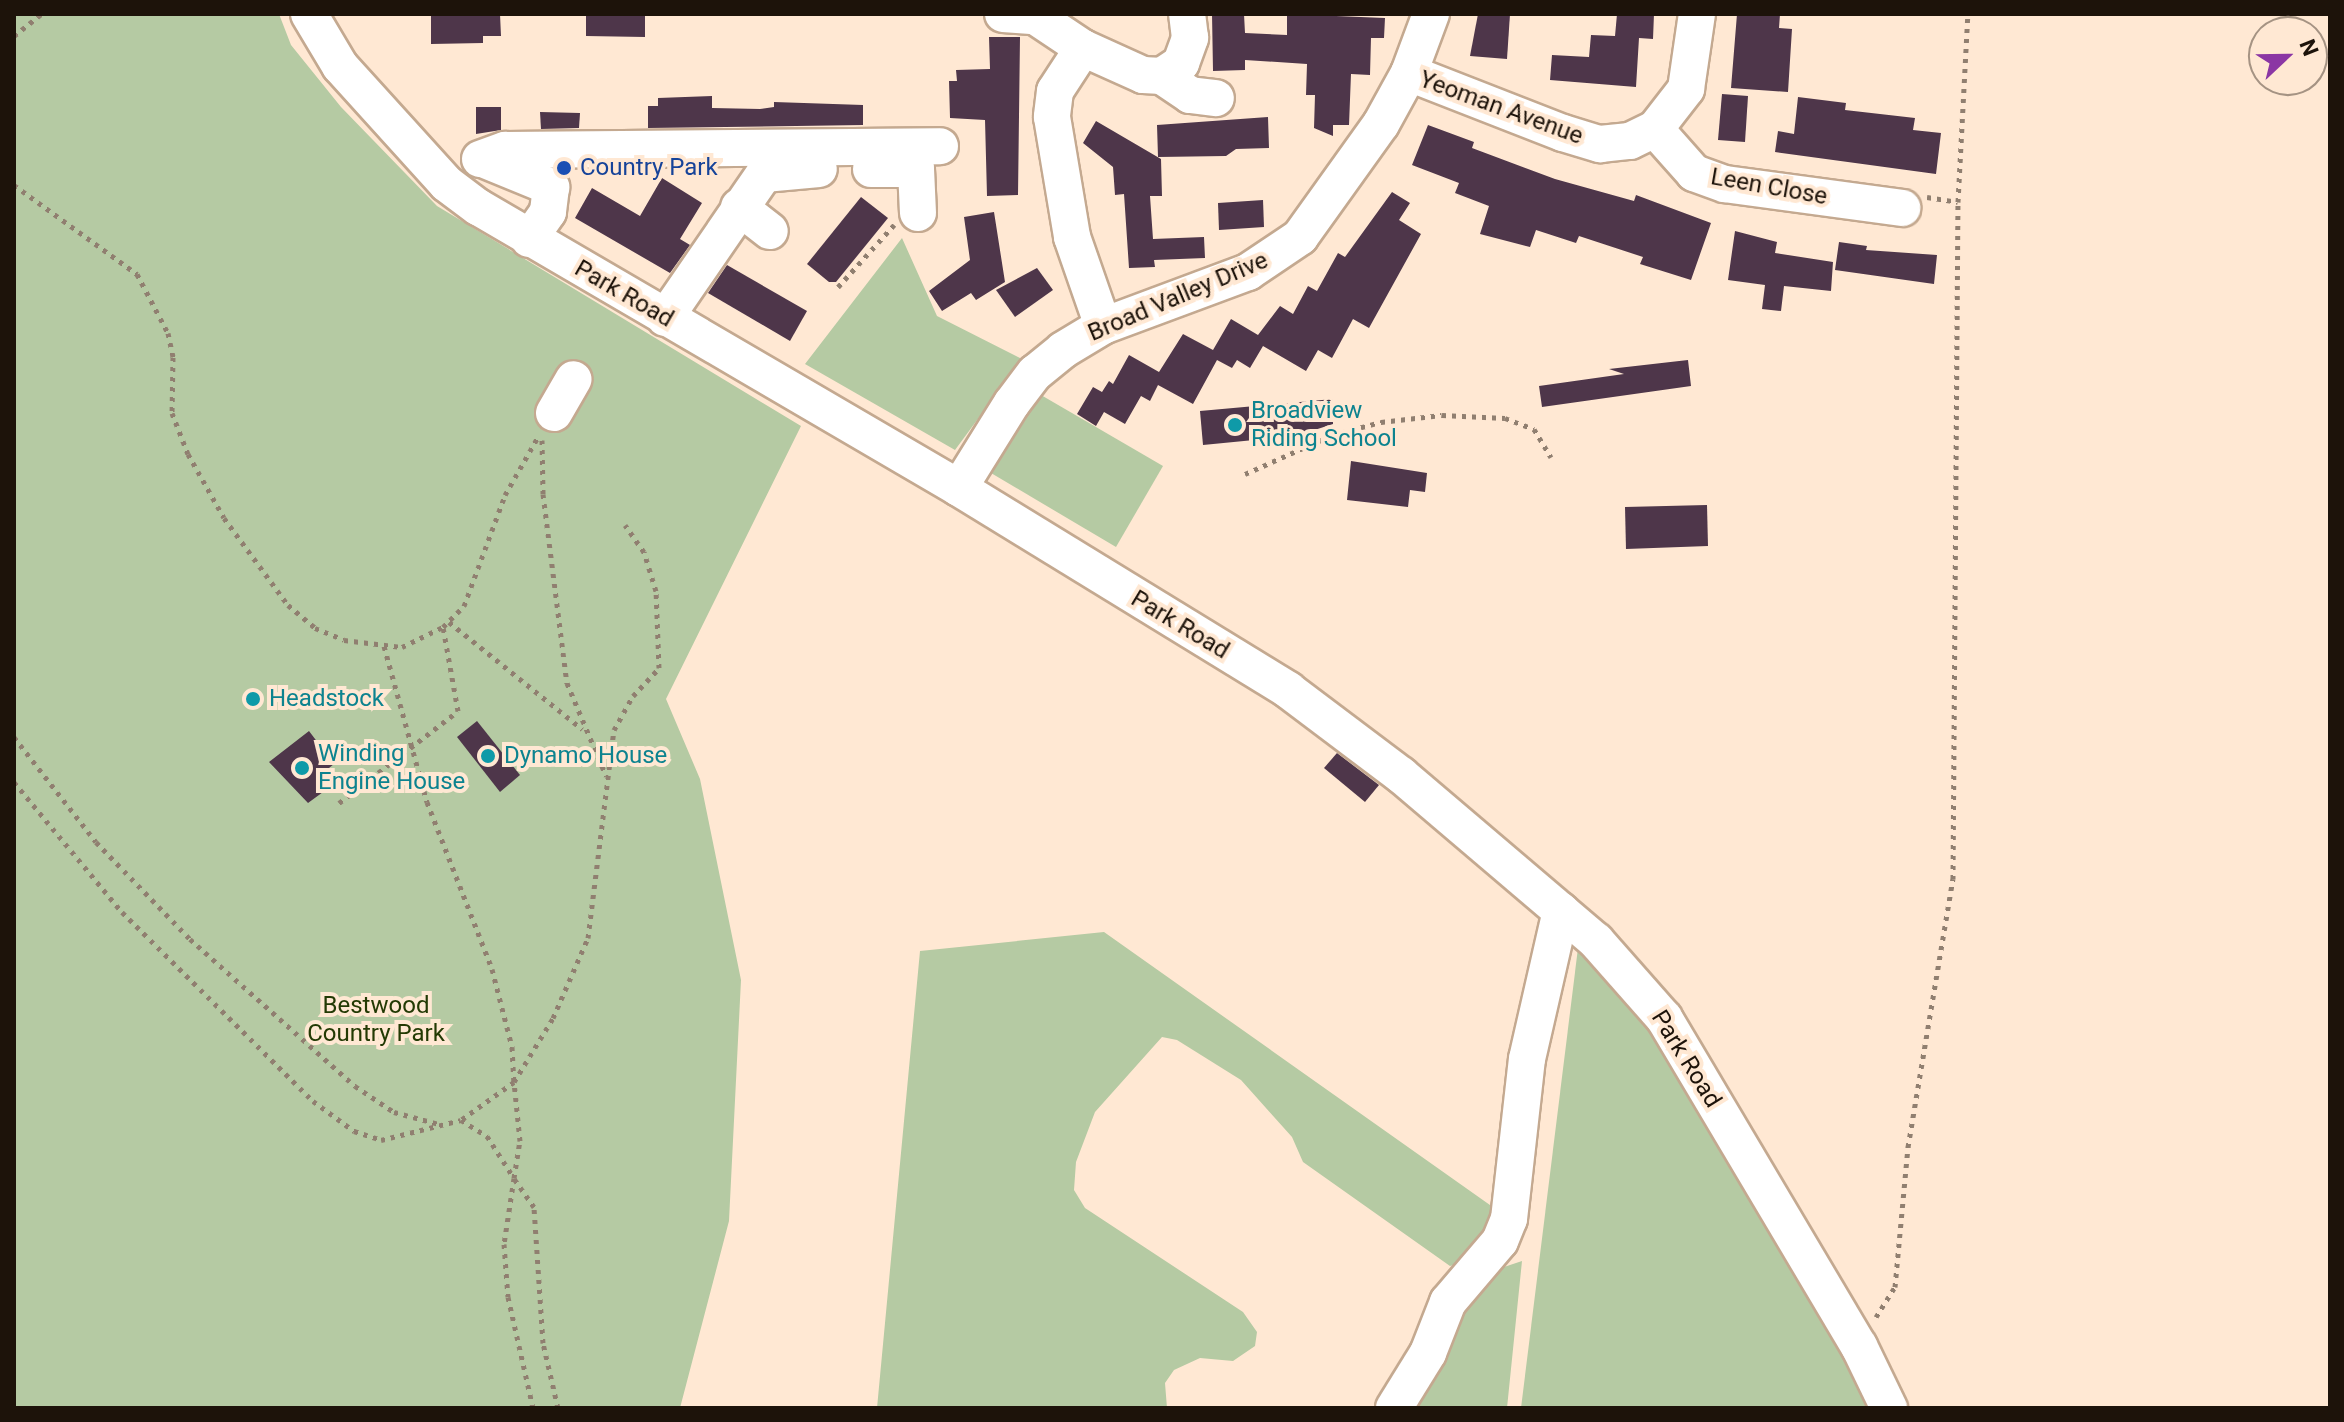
<!DOCTYPE html>
<style>
body{margin:0}
#map{position:relative;width:2344px;height:1422px;overflow:hidden;background:#ffe8d3;font-family:Roboto,sans-serif}
div>[style]{position:absolute}
[style*='--x']{left:calc(var(--x)*1px);top:calc(var(--y)*1px);width:calc(var(--w)*1px);rotate:calc(var(--a)*1deg)}
.green>*{inset:0;background:#b5caa3}
.building>*{inset:0;background:#4e364a}
.path>*{height:5px;margin-top:-2.5px;transform-origin:0;background:repeating-linear-gradient(90deg,#907f70 0 4px,transparent 0 10px)}
.roads{filter:drop-shadow(2px 0 #c4a990) drop-shadow(-2px 0 #c4a990) drop-shadow(0 2px #c4a990) drop-shadow(0 -2px #c4a990)}
.minor>*{height:36px;margin:-18px;padding:0 18px;transform-origin:18px;border-radius:18px;background:#fff}
.dots>*{width:22px;height:22px;translate:-50% -50%;box-sizing:border-box;border:4px solid #ffe8d3;border-radius:50%}
span{translate:-50% -50%;white-space:nowrap;text-align:center;line-height:1.15;-webkit-text-stroke:8px #ffe8d3;paint-order:stroke}
.street-label{font-size:24px;color:#1d130a}
.transit-label{font-size:24px;color:#164399}
.left{translate:0 -50%;text-align:left}
.culture-label{font-size:24px;color:#0d838f}
.park-label{font-size:24px;color:#233a04}
.frame{position:absolute;inset:0;border:16px solid #1d130a;pointer-events:none}
.north{position:absolute;left:2248px;top:16px;width:80px;height:80px;box-sizing:border-box;background:#ffe8d3;border:2px solid #a59383;border-radius:50%;rotate:68deg;font-size:22px;font-weight:700;line-height:32px;text-align:center;color:#1d130a}
.north::after{content:'';display:block;margin:auto;width:28px;height:36px;background:#8b36a4;clip-path:polygon(50% 0,100% 100%,50% 72%,0 100%)}
</style>
<div id="map">
<div class="green">
<i style="clip-path:polygon(14px 14px,279px 14px,291px 45px,341px 107px,437px 206px,801px 426px,666px 699px,700px 779px,741px 980px,729px 1221px,680px 1408px,14px 1408px)"></i>
<i style="clip-path:polygon(902px 238px,937px 316px,1022px 359px,955px 450px,805px 364px)"></i>
<i style="clip-path:polygon(1041px 395px,1163px 466px,1116px 547px,991px 473px)"></i>
<i style="clip-path:polygon(1104px 932px,1497px 1210px,1492px 1233px,1464px 1262px,1450px 1266px,1303px 1162px,1292px 1137px,1241px 1080px,1177px 1040px,1162px 1037px,1095px 1112px,1076px 1162px,1074px 1190px,1085px 1208px,1243px 1312px,1257px 1332px,1255px 1346px,1233px 1361px,1200px 1358px,1174px 1370px,1165px 1383px,1167px 1408px,877px 1408px,920px 951px)"></i>
<i style="clip-path:polygon(1579px 940px,1702px 1100px,1875px 1408px,1521px 1408px)"></i>
<i style="clip-path:polygon(1522px 1261px,1507px 1408px,1414px 1408px,1432px 1379px,1454px 1312px,1492px 1271px)"></i>
</div>
<div class="building">
<i style="clip-path:polygon(431px 14px,500px 14px,501px 36px,483px 36px,483px 43px,431px 44px)"></i>
<i style="clip-path:polygon(586px 14px,645px 14px,645px 37px,586px 36px)"></i>
<i style="clip-path:polygon(1212px 14px,1244px 14px,1245px 33px,1287px 35px,1287px 14px,1385px 18px,1384px 38px,1371px 38px,1370px 75px,1351px 74px,1349px 125px,1333px 125px,1333px 136px,1314px 128px,1315px 95px,1306px 95px,1307px 64px,1245px 60px,1245px 70px,1213px 71px)"></i>
<i style="clip-path:polygon(1478px 14px,1510px 14px,1507px 59px,1470px 56px)"></i>
<i style="clip-path:polygon(1617px 14px,1654px 14px,1653px 39px,1639px 38px,1636px 87px,1550px 80px,1552px 55px,1589px 57px,1591px 35px,1615px 36px)"></i>
<i style="clip-path:polygon(1737px 14px,1780px 14px,1779px 28px,1792px 29px,1788px 92px,1731px 88px)"></i>
<i style="clip-path:polygon(989px 37px,1020px 37px,1018px 195px,987px 196px,985px 120px,950px 118px,949px 81px,957px 81px,956px 70px,990px 69px)"></i>
<i style="clip-path:polygon(1722px 94px,1748px 96px,1745px 142px,1718px 140px)"></i>
<i style="clip-path:polygon(712px 96px,712px 108px,760px 109px,774px 107px,774px 102px,863px 105px,863px 125px,648px 128px,648px 106px,658px 106px,658px 98px)"></i>
<i style="clip-path:polygon(1798px 97px,1846px 103px,1845px 110px,1915px 118px,1913px 130px,1941px 133px,1936px 174px,1775px 152px,1778px 131px,1794px 134px)"></i>
<i style="clip-path:polygon(476px 107px,501px 107px,501px 130px,476px 134px)"></i>
<i style="clip-path:polygon(540px 112px,580px 113px,579px 128px,541px 129px)"></i>
<i style="clip-path:polygon(1268px 117px,1269px 148px,1236px 149px,1226px 156px,1158px 157px,1157px 125px)"></i>
<i style="clip-path:polygon(1096px 121px,1161px 159px,1162px 196px,1150px 196px,1153px 239px,1204px 237px,1205px 258px,1154px 260px,1155px 267px,1129px 268px,1124px 194px,1115px 195px,1113px 167px,1083px 143px)"></i>
<i style="clip-path:polygon(1428px 125px,1474px 142px,1472px 148px,1555px 179px,1634px 201px,1636px 195px,1711px 223px,1691px 280px,1640px 264px,1643px 257px,1579px 236px,1576px 243px,1536px 230px,1530px 247px,1480px 234px,1489px 206px,1455px 193px,1459px 183px,1412px 165px)"></i>
<i style="clip-path:polygon(662px 178px,702px 203px,680px 239px,690px 245px,670px 273px,575px 218px,592px 188px,640px 216px)"></i>
<i style="clip-path:polygon(1392px 192px,1410px 203px,1399px 220px,1421px 234px,1369px 328px,1353px 319px,1332px 358px,1318px 350px,1306px 371px,1263px 346px,1250px 368px,1237px 360px,1232px 368px,1217px 360px,1193px 404px,1158px 385px,1150px 401px,1141px 396px,1125px 424px,1104px 412px,1096px 426px,1077px 414px,1093px 387px,1102px 392px,1109px 381px,1113px 384px,1129px 355px,1159px 372px,1183px 334px,1213px 350px,1231px 319px,1258px 335px,1280px 306px,1293px 314px,1308px 286px,1317px 291px,1338px 253px,1345px 257px)"></i>
<i style="clip-path:polygon(861px 197px,888px 218px,836px 282px,829px 282px,807px 264px)"></i>
<i style="clip-path:polygon(1263px 200px,1264px 227px,1219px 230px,1218px 203px)"></i>
<i style="clip-path:polygon(994px 212px,1005px 282px,976px 300px,971px 293px,942px 311px,929px 291px,970px 260px,964px 217px)"></i>
<i style="clip-path:polygon(1735px 231px,1777px 242px,1775px 253px,1833px 262px,1831px 291px,1784px 286px,1781px 311px,1762px 309px,1765px 285px,1728px 280px)"></i>
<i style="clip-path:polygon(1839px 242px,1867px 246px,1866px 250px,1937px 255px,1934px 284px,1835px 270px)"></i>
<i style="clip-path:polygon(727px 265px,807px 311px,790px 341px,708px 293px)"></i>
<i style="clip-path:polygon(1037px 268px,1053px 290px,1015px 317px,996px 290px)"></i>
<i style="clip-path:polygon(1688px 360px,1691px 386px,1542px 407px,1539px 386px,1624px 374px,1609px 369px)"></i>
<i style="clip-path:polygon(1333px 399px,1333px 424px,1296px 436px,1203px 445px,1200px 411px)"></i>
<i style="clip-path:polygon(1351px 461px,1427px 473px,1425px 492px,1410px 490px,1408px 507px,1347px 500px)"></i>
<i style="clip-path:polygon(1707px 505px,1708px 546px,1626px 549px,1625px 507px)"></i>
<i style="clip-path:polygon(477px 721px,520px 775px,500px 792px,457px 737px)"></i>
<i style="clip-path:polygon(309px 731px,334px 764px,324px 772px,334px 784px,308px 803px,269px 762px)"></i>
<i style="clip-path:polygon(1337px 753px,1379px 785px,1365px 802px,1324px 768px)"></i>
</div>
<div class="path">
<i style="--x:14;--y:36;--w:35;--a:-39"></i>
<i style="--x:14;--y:185;--w:152;--a:35.9"></i>
<i style="--x:137;--y:274;--w:67;--a:62.3"></i>
<i style="--x:168;--y:333;--w:25;--a:78"></i>
<i style="--x:173;--y:357;--w:56;--a:91"></i>
<i style="--x:172;--y:413;--w:44;--a:68.7"></i>
<i style="--x:188;--y:454;--w:73;--a:60.6"></i>
<i style="--x:224;--y:518;--w:108;--a:53.7"></i>
<i style="--x:288;--y:605;--w:35;--a:40"></i>
<i style="--x:315;--y:628;--w:31;--a:22"></i>
<i style="--x:344;--y:640;--w:58;--a:6.9"></i>
<i style="--x:402;--y:647;--w:46;--a:-26"></i>
<i style="--x:443;--y:627;--w:30;--a:-45"></i>
<i style="--x:464;--y:606;--w:118;--a:-69.7"></i>
<i style="--x:505;--y:495;--w:67;--a:-60.4"></i>
<i style="--x:1927;--y:197;--w:31;--a:9"></i>
<i style="--x:838;--y:287;--w:84;--a:-47.9"></i>
<i style="--x:542;--y:440;--w:54;--a:88.9"></i>
<i style="--x:543;--y:494;--w:191;--a:82.8"></i>
<i style="--x:567;--y:683;--w:101;--a:67.2"></i>
<i style="--x:1245;--y:474;--w:95;--a:-24.1"></i>
<i style="--x:1332;--y:435;--w:51;--a:-14.9"></i>
<i style="--x:1381;--y:422;--w:61;--a:-6.5"></i>
<i style="--x:1442;--y:415;--w:63;--a:2.7"></i>
<i style="--x:1505;--y:418;--w:31;--a:21"></i>
<i style="--x:1534;--y:429;--w:33;--a:59"></i>
<i style="--x:449;--y:622;--w:171;--a:38.8"></i>
<i style="--x:384;--y:646;--w:162;--a:74.6"></i>
<i style="--x:427;--y:802;--w:179;--a:68.7"></i>
<i style="--x:492;--y:969;--w:81;--a:75.6"></i>
<i style="--x:512;--y:1047;--w:35;--a:87"></i>
<i style="--x:514;--y:1082;--w:65;--a:144.4"></i>
<i style="--x:14;--y:737;--w:133;--a:52"></i>
<i style="--x:96;--y:842;--w:135;--a:45.9"></i>
<i style="--x:190;--y:939;--w:221;--a:41.7"></i>
<i style="--x:355;--y:1086;--w:47;--a:33.7"></i>
<i style="--x:394;--y:1112;--w:47;--a:14.9"></i>
<i style="--x:14;--y:782;--w:169;--a:50.3"></i>
<i style="--x:122;--y:912;--w:269;--a:44.7"></i>
<i style="--x:313;--y:1101;--w:51;--a:36.2"></i>
<i style="--x:354;--y:1131;--w:28;--a:18"></i>
<i style="--x:381;--y:1140;--w:82;--a:-14"></i>
<i style="--x:461;--y:1120;--w:31;--a:32"></i>
<i style="--x:487;--y:1136;--w:50;--a:57.3"></i>
<i style="--x:514;--y:1178;--w:67;--a:98.6"></i>
<i style="--x:504;--y:1244;--w:53;--a:85.7"></i>
<i style="--x:508;--y:1297;--w:114;--a:77.3"></i>
<i style="--x:339;--y:803;--w:150;--a:-37.7"></i>
<i style="--x:458;--y:711;--w:85;--a:-100.1"></i>
<i style="--x:1876;--y:1317;--w:36;--a:-58"></i>
<i style="--x:1895;--y:1287;--w:141;--a:-84.7"></i>
<i style="--x:1908;--y:1147;--w:272;--a:-80.5"></i>
<i style="--x:1953;--y:879;--w:677;--a:-89.58"></i>
<i style="--x:1958;--y:202;--w:188;--a:-87"></i>
<i style="--x:558;--y:1408;--w:67;--a:-103"></i>
<i style="--x:543;--y:1343;--w:136;--a:-93.8"></i>
<i style="--x:534;--y:1207;--w:35;--a:-125"></i>
<i style="--x:514;--y:1178;--w:37;--a:-81"></i>
<i style="--x:520;--y:1141;--w:59;--a:-95.8"></i>
<i style="--x:514;--y:1082;--w:75;--a:-58.6"></i>
<i style="--x:553;--y:1018;--w:87;--a:-66.4"></i>
<i style="--x:588;--y:938;--w:210;--a:-82.9"></i>
<i style="--x:614;--y:730;--w:39;--a:-61"></i>
<i style="--x:633;--y:696;--w:38;--a:-47"></i>
<i style="--x:659;--y:668;--w:77;--a:-92.2"></i>
<i style="--x:656;--y:591;--w:41;--a:-107.1"></i>
<i style="--x:644;--y:552;--w:33;--a:-125"></i>
</div>
<div class="roads">
<div class="minor">
<i style="--x:309;--y:14;--w:61;--a:59.2"></i>
<i style="--x:340;--y:66;--w:159;--a:47.8"></i>
<i style="--x:447;--y:184;--w:39;--a:37"></i>
<i style="--x:478;--y:207;--w:557;--a:30.29"></i>
<i style="--x:959;--y:488;--w:386;--a:31.5"></i>
<i style="--x:1288;--y:690;--w:141;--a:37"></i>
<i style="--x:1401;--y:775;--w:256;--a:40.4"></i>
<i style="--x:1596;--y:941;--w:103;--a:48.6"></i>
<i style="--x:1664;--y:1018;--w:382;--a:59.3"></i>
<i style="--x:1859;--y:1346;--w:69;--a:64.2"></i>
<i style="--x:1003;--y:14;--w:32;--a:4"></i>
<i style="--x:1035;--y:16;--w:58;--a:33.7"></i>
<i style="--x:1083;--y:48;--w:66;--a:24.2"></i>
<i style="--x:1143;--y:75;--w:19;--a:3"></i>
<i style="--x:1162;--y:76;--w:23;--a:-34"></i>
<i style="--x:1181;--y:63;--w:27;--a:-70"></i>
<i style="--x:1190;--y:38;--w:24;--a:-97"></i>
<i style="--x:1083;--y:48;--w:51;--a:123.1"></i>
<i style="--x:1055;--y:91;--w:26;--a:97"></i>
<i style="--x:1052;--y:117;--w:122;--a:80.5"></i>
<i style="--x:1072;--y:237;--w:94;--a:70.8"></i>
<i style="--x:1409;--y:73;--w:165;--a:21.3"></i>
<i style="--x:1563;--y:133;--w:39;--a:17"></i>
<i style="--x:1600;--y:144;--w:30;--a:-6"></i>
<i style="--x:1630;--y:141;--w:28;--a:-26"></i>
<i style="--x:1655;--y:129;--w:51;--a:-52.2"></i>
<i style="--x:1686;--y:89;--w:76;--a:-81.7"></i>
<i style="--x:1162;--y:76;--w:34;--a:34"></i>
<i style="--x:1190;--y:95;--w:26;--a:7"></i>
<i style="--x:1655;--y:129;--w:59;--a:48.4"></i>
<i style="--x:1694;--y:173;--w:33;--a:20"></i>
<i style="--x:1725;--y:184;--w:179;--a:7.7"></i>
<i style="--x:480;--y:159;--w:27;--a:-20"></i>
<i style="--x:505;--y:150;--w:435;--a:-0.5"></i>
<i style="--x:483;--y:159;--w:74;--a:22.4"></i>
<i style="--x:551;--y:187;--w:25;--a:97"></i>
<i style="--x:548;--y:212;--w:33;--a:125"></i>
<i style="--x:871;--y:169;--w:45;--a:0"></i>
<i style="--x:916;--y:169;--w:44;--a:87.4"></i>
<i style="--x:739;--y:207;--w:39;--a:38"></i>
<i style="--x:665;--y:318;--w:175;--a:-55.5"></i>
<i style="--x:764;--y:174;--w:55;--a:-5.2"></i>
<i style="--x:554;--y:413;--w:39;--a:-60"></i>
<i style="--x:959;--y:488;--w:100;--a:-58.1"></i>
<i style="--x:1012;--y:403;--w:38;--a:-53"></i>
<i style="--x:1035;--y:373;--w:36;--a:-39"></i>
<i style="--x:1063;--y:350;--w:47;--a:-31"></i>
<i style="--x:1103;--y:326;--w:155;--a:-20.4"></i>
<i style="--x:1248;--y:272;--w:63;--a:-33.9"></i>
<i style="--x:1300;--y:237;--w:139;--a:-54.4"></i>
<i style="--x:1381;--y:124;--w:58;--a:-61.2"></i>
<i style="--x:1409;--y:73;--w:63;--a:-69.6"></i>
<i style="--x:1394;--y:1408;--w:65;--a:-58.3"></i>
<i style="--x:1428;--y:1353;--w:55;--a:-68.6"></i>
<i style="--x:1448;--y:1302;--w:80;--a:-49.6"></i>
<i style="--x:1500;--y:1241;--w:24;--a:-68"></i>
<i style="--x:1509;--y:1219;--w:161;--a:-83.6"></i>
<i style="--x:1527;--y:1059;--w:152;--a:-77.1"></i>
</div>
</div>
<div class="dots">
<i style="left:564px;top:168px;background:#1a4fb4"></i>
<i style="left:1235px;top:425px;background:#0f9aa8"></i>
<i style="left:253px;top:699px;background:#0f9aa8"></i>
<i style="left:488px;top:756px;background:#0f9aa8"></i>
<i style="left:302px;top:768px;background:#0f9aa8"></i>
</div>
<div class="street-label">
<span style="left:1501px;top:108px;rotate:20deg">Yeoman Avenue</span>
<span style="left:1769px;top:187px;rotate:10deg">Leen Close</span>
<span style="left:624px;top:294px;rotate:30deg">Park Road</span>
<span style="left:1178px;top:297px;rotate:-23deg">Broad Valley Drive</span>
<span style="left:1180px;top:625px;rotate:31deg">Park Road</span>
<span style="left:1686px;top:1059px;rotate:58deg">Park Road</span>
</div>
<div class="transit-label">
<span class="left" style="left:580px;top:168px">Country Park</span>
</div>
<div class="culture-label">
<span class="left" style="left:1251px;top:425px">Broadview<br>Riding School</span>
<span class="left" style="left:269px;top:699px">Headstock</span>
<span class="left" style="left:318px;top:768px">Winding<br>Engine House</span>
<span class="left" style="left:504px;top:756px">Dynamo House</span>
</div>
<div class="park-label">
<span style="left:376px;top:1020px">Bestwood<br>Country Park</span>
</div>
<div class="frame"></div>
<div class="north">N</div>
</div>
